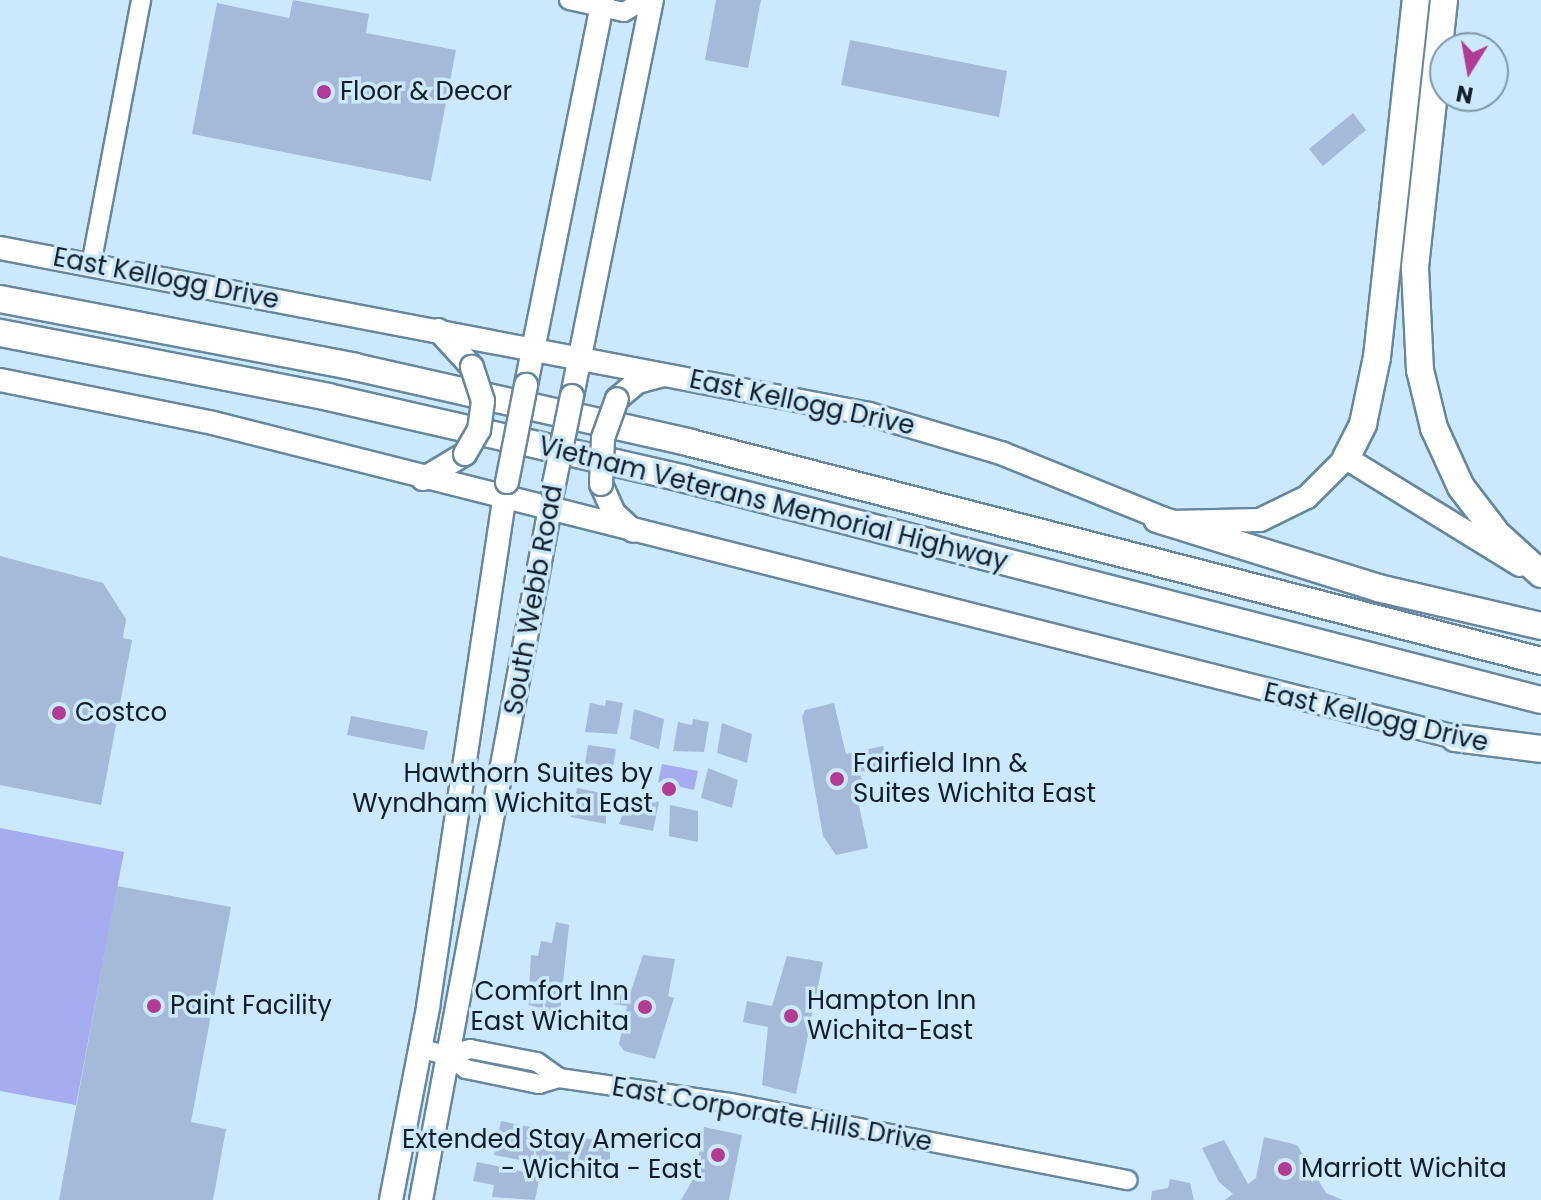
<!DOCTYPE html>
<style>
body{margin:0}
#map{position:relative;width:1541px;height:1200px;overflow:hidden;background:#cce8fc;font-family:Poppins,sans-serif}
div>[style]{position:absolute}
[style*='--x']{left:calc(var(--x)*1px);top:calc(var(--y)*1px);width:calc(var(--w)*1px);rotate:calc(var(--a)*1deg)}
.green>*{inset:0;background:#a5adf0}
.building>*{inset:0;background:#a5b9d8}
.roads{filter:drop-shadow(2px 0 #66879d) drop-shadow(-2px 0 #66879d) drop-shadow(0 2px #66879d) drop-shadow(0 -2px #66879d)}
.minor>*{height:18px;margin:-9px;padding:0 9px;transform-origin:9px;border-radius:9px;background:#fff}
.major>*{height:22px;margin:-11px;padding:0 11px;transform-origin:11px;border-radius:11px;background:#fff}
.highway>*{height:26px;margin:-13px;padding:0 13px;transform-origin:13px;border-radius:13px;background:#fff}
.bridges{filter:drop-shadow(2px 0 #66879d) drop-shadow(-2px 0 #66879d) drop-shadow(0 2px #66879d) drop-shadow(0 -2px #66879d)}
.major-bridge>*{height:22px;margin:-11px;padding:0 11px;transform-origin:11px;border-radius:11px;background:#fff}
.dots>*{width:22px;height:22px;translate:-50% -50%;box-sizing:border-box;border:4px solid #cce8fc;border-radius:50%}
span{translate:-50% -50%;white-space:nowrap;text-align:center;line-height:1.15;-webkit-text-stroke:7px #cce8fc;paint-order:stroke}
.poi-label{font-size:26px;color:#121f27}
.left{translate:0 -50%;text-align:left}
.right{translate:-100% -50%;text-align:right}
.street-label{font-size:26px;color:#121f27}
.north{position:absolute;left:1429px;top:32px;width:80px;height:80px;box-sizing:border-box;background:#cce8fc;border:2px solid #8298a7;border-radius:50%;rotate:191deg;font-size:22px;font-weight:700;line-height:32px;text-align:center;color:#121f27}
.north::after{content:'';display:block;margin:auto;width:28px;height:36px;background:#b23c93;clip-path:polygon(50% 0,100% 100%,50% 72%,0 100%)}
</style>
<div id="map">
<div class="green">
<i style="clip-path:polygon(662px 764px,698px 771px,694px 790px,658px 782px)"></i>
<i style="clip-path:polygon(0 828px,124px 852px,76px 1105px,0 1091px)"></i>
</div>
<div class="building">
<i style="clip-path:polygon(293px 0,369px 14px,366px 33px,456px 50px,431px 181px,192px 134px,217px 3px,289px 18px)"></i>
<i style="clip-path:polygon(716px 0,761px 0,748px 68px,705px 60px)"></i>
<i style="clip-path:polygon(850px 40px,1007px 71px,999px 117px,841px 85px)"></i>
<i style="clip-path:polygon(1353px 113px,1366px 130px,1323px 166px,1309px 149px)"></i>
<i style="clip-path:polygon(0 556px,103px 583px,126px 619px,123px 638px,132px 640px,101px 805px,0 785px)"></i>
<i style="clip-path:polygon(606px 700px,623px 703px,617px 734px,585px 732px,590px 703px,605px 706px)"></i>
<i style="clip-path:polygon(834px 703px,846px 754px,883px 746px,889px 765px,860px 772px,863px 785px,855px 787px,868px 848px,836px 855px,823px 836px,802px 717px,805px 710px)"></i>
<i style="clip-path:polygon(634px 709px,664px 719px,659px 749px,630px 739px)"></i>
<i style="clip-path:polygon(351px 716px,428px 731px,424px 750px,347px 735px)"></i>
<i style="clip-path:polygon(693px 719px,709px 722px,704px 752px,673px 751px,678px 722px,692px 725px)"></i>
<i style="clip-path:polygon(722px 723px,752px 734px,747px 763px,717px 753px)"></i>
<i style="clip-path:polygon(588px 745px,616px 749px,611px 780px,583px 776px)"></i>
<i style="clip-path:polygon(708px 768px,738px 780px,732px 808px,701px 798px)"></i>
<i style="clip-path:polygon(577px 788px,606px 794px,606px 824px,571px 817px)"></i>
<i style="clip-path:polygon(630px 796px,659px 802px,653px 831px,619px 824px)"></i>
<i style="clip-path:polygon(670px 805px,698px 811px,698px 842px,669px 836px)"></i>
<i style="clip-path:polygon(117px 886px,231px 907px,191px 1122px,226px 1129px,213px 1200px,59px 1200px)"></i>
<i style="clip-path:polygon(556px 922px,569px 925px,560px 1012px,528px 1005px,531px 955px,538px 956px,541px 941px,552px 943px)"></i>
<i style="clip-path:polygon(643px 955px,675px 959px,668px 996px,674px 998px,655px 1059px,624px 1051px,619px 1044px,627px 1006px,613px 1004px,615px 993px,629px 997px)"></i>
<i style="clip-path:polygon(787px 956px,823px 962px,796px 1094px,762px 1085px,768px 1027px,743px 1022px,747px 1001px,772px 1006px)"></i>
<i style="clip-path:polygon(501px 1121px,610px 1143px,610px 1172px,603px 1176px,494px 1155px)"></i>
<i style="clip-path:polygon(704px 1127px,742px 1135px,729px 1200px,681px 1200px,695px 1176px)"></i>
<i style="clip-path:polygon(1264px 1137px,1297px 1145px,1326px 1193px,1343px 1200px,1225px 1200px,1233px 1194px,1219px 1182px,1202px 1148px,1224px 1140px,1248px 1184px,1256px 1178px)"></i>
<i style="clip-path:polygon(477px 1162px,540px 1175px,535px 1200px,492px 1197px,494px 1185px,473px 1181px)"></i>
<i style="clip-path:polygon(1170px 1179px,1190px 1183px,1194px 1200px,1151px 1200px,1152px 1191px,1168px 1188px)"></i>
</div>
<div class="roads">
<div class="minor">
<i style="--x:569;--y:0;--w:56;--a:12.3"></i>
<i style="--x:624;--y:12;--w:23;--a:-31"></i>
<i style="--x:91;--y:265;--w:270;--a:-79.3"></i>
<i style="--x:421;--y:1049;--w:28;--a:13"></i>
<i style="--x:448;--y:1055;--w:23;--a:-15"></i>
<i style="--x:470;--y:1049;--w:68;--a:11"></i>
<i style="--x:537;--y:1062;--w:27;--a:36"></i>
<i style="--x:559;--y:1078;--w:174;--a:8.3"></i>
<i style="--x:731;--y:1103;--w:404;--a:11"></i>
<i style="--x:448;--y:1055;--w:23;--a:38"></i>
<i style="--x:466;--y:1069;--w:75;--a:11.6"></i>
<i style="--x:539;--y:1084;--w:21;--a:-17"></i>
</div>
<div class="major">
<i style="--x:0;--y:248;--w:885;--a:10.81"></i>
<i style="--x:869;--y:414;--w:138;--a:16.5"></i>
<i style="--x:1001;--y:453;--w:184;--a:22"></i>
<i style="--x:1172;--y:522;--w:88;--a:-1.3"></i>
<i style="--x:1260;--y:520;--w:52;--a:-26.1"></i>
<i style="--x:1307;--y:497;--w:55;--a:-45"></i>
<i style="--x:1346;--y:458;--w:204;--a:31.6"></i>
<i style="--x:438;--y:330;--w:50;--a:47.4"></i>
<i style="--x:0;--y:380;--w:217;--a:11.4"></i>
<i style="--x:213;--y:423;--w:1298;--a:14.19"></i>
<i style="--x:526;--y:385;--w:393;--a:-78.7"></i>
<i style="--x:572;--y:396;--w:404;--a:-78.6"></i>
<i style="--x:617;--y:399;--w:26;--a:-40"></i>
<i style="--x:637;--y:382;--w:27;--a:-15"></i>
<i style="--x:423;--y:479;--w:49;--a:-30.8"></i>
<i style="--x:601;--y:484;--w:32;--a:66"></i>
<i style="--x:614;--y:513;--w:26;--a:43"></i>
<i style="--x:391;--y:1200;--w:197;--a:-79.1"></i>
<i style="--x:428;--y:1007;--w:526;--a:-81.47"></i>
<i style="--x:421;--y:1200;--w:715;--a:-79.44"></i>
</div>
<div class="highway">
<i style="--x:1444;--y:0;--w:270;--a:96.2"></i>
<i style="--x:1415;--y:268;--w:102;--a:87.2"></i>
<i style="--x:1420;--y:370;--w:60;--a:76.4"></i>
<i style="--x:1434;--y:428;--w:65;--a:65.4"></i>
<i style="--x:1461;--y:487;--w:61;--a:52.4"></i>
<i style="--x:1498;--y:535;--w:58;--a:42.2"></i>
<i style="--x:0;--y:299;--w:361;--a:10.8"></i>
<i style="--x:355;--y:367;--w:344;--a:12.7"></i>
<i style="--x:691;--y:443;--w:878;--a:14.38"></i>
<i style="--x:0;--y:333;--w:334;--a:11"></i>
<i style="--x:328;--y:397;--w:366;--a:12.9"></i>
<i style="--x:685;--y:479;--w:884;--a:14.48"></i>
<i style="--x:1346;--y:458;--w:38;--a:-63"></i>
<i style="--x:1363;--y:424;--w:68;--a:-78.2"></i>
<i style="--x:1377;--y:357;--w:359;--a:-83.8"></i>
<i style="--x:1157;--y:519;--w:232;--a:17.3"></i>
<i style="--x:1378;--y:588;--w:167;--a:13.1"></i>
<i style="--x:1455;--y:738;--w:87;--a:7.3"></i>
</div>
</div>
<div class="bridges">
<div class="major-bridge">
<i style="--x:465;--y:454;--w:28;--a:-60"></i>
<i style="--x:479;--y:430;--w:29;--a:-82"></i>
<i style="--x:483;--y:401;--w:36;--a:-108"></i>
<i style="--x:507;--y:482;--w:99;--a:-78.9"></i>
<i style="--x:601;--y:484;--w:46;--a:-87.5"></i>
<i style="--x:603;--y:438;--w:41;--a:-70.3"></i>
<i style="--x:553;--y:489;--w:95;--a:-78.5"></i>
</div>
</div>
<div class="dots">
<i style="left:324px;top:92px;background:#b23c93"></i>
<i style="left:59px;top:713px;background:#b23c93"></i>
<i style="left:837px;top:779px;background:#b23c93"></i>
<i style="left:669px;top:789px;background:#b23c93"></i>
<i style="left:154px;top:1006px;background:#b23c93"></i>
<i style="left:645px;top:1007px;background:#b23c93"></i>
<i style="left:791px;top:1016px;background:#b23c93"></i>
<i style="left:718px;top:1155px;background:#b23c93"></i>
<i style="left:1285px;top:1169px;background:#b23c93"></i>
</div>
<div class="poi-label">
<span class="left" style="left:340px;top:92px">Floor &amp; Decor</span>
<span class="left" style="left:75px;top:713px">Costco</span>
<span class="left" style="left:853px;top:779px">Fairfield Inn &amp;<br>Suites Wichita East</span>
<span class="right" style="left:653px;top:789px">Hawthorn Suites by<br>Wyndham Wichita East</span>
<span class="right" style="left:629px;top:1007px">Comfort Inn<br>East Wichita</span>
<span class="left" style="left:807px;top:1016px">Hampton Inn<br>Wichita-East</span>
<span class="left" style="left:170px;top:1006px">Paint Facility</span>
<span class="right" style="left:702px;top:1155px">Extended Stay America<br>- Wichita - East</span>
<span class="left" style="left:1301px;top:1169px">Marriott Wichita</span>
</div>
<div class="street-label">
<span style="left:166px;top:279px;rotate:11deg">East Kellogg Drive</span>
<span style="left:802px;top:403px;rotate:12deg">East Kellogg Drive</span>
<span style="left:773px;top:504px;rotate:14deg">Vietnam Veterans Memorial Highway</span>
<span style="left:534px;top:600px;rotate:-80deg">South Webb Road</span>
<span style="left:1376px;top:718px;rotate:13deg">East Kellogg Drive</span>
<span style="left:772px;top:1115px;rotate:10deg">East Corporate Hills Drive</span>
</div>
<div class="north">N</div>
</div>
